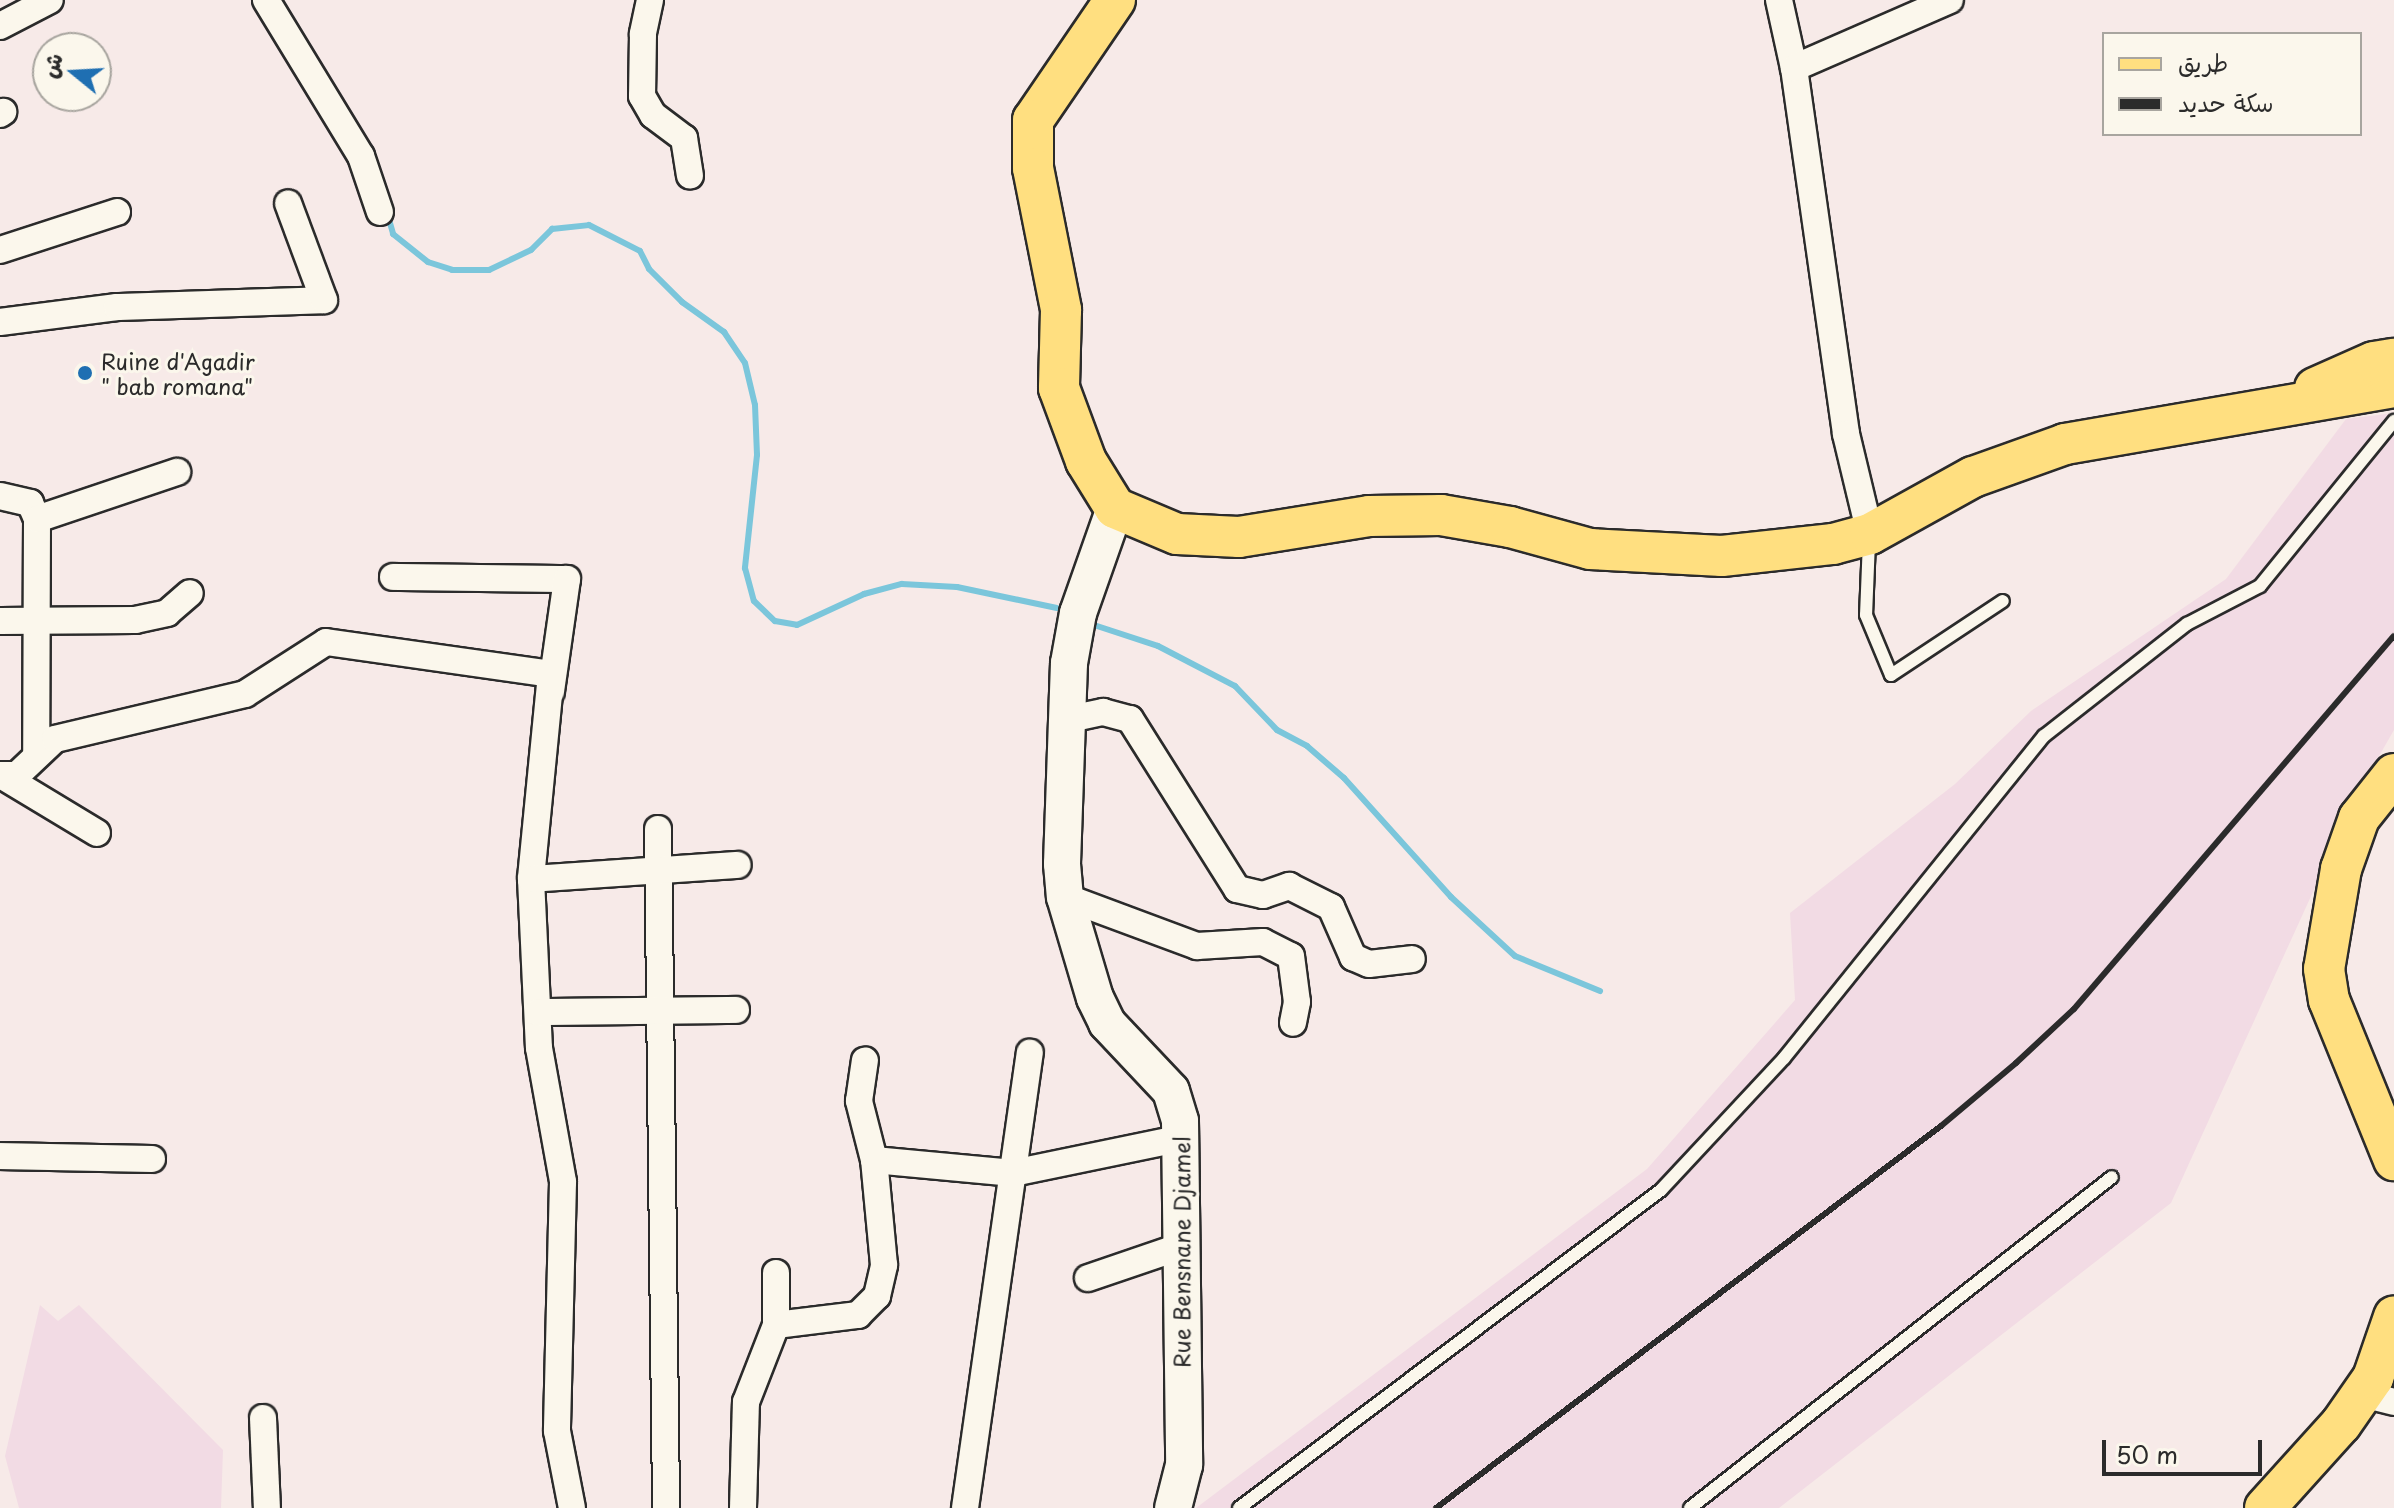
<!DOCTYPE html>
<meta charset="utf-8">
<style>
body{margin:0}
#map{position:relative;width:2394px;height:1508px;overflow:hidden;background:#f7eae8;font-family:"Playpen Sans","Playpen Sans Arabic",sans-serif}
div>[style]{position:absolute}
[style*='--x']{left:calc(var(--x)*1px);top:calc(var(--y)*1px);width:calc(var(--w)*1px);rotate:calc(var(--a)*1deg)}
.built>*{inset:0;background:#f2dbe4}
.stream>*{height:6px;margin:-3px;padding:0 3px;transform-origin:3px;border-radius:3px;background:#7bc6db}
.roads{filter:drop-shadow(2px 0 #2b2b2b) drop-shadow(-2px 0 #2b2b2b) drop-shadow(0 2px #2b2b2b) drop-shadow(0 -2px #2b2b2b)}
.service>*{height:12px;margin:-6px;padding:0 6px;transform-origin:6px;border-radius:6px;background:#fbf7ec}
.minor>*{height:26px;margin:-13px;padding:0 13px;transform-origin:13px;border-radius:13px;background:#fbf7ec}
.secondary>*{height:36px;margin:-18px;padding:0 18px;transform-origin:18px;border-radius:18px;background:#fbf7ec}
.primary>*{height:40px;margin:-20px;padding:0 20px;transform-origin:20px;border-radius:20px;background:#ffdf80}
.rail>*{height:6px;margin:-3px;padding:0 3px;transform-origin:3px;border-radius:3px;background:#2b2b2b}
.dots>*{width:22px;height:22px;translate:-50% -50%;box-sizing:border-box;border:4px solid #fbf7ec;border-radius:50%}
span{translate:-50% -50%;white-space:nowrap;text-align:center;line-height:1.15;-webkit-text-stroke:6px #fbf7ec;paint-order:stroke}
.poi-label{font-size:22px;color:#2b2b2b}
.left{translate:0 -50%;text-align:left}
.street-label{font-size:22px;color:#2b2b2b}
.legend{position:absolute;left:2102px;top:32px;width:260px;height:104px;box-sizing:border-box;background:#fbf7ec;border:2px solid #a8a59f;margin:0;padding:10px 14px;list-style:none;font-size:24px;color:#2b2b2b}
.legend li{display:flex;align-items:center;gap:16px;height:40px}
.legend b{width:40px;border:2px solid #a8a59f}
.north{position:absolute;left:32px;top:32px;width:80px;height:80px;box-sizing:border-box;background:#fbf7ec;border:2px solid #a8a59f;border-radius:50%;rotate:288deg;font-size:22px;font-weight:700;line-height:32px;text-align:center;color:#2b2b2b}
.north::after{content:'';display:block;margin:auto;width:28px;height:36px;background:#1f6fb2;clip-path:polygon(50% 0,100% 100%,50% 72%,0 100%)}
.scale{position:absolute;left:2102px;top:1440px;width:160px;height:36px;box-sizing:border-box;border:4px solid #2b2b2b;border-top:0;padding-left:10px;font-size:24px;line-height:28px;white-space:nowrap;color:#2b2b2b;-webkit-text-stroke:6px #fbf7ec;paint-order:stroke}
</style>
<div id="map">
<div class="built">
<i style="clip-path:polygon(2394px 413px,2394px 730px,2359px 791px,2171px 1203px,1779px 1508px,1196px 1508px,1647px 1169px,1795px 1000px,1790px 913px,1955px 784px,2031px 711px,2226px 579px,2346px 419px)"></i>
<i style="clip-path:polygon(40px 1305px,58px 1321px,79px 1305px,223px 1450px,221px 1508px,19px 1508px,5px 1456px)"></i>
</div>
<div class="stream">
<i style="--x:388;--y:216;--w:19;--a:74"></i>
<i style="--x:393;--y:234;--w:45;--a:38.7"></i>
<i style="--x:428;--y:262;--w:25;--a:18"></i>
<i style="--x:452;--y:270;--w:37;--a:0"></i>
<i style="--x:489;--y:270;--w:47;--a:-25.5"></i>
<i style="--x:531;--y:250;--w:30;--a:-45"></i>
<i style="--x:552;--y:229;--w:37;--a:-6"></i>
<i style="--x:589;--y:225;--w:57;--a:27"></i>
<i style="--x:640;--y:251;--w:20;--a:63"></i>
<i style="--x:649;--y:269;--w:47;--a:45"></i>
<i style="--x:682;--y:302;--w:52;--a:35.5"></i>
<i style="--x:724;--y:332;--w:37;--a:56"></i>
<i style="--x:745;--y:363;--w:43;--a:76.6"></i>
<i style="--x:755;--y:405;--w:50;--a:87.7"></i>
<i style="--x:757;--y:455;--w:114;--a:96.1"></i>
<i style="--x:745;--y:568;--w:34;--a:75"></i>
<i style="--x:754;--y:601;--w:29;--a:44"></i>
<i style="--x:775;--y:621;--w:22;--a:10"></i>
<i style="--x:797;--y:625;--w:74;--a:-24.8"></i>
<i style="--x:864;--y:594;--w:39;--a:-15"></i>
<i style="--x:902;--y:584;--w:55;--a:3.1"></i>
<i style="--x:957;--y:587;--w:102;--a:11.9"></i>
<i style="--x:1094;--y:625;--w:67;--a:18.2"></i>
<i style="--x:1158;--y:646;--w:87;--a:27.5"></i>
<i style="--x:1235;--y:686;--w:61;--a:46.3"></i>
<i style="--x:1277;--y:730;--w:34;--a:28"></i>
<i style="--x:1307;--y:746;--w:49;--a:40.9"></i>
<i style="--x:1344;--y:778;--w:160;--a:48"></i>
<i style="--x:1451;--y:897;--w:87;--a:42.7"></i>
<i style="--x:1515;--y:956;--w:92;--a:22.4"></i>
</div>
<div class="roads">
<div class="service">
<i style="--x:1869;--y:541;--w:74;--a:92.3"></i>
<i style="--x:1866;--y:615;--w:65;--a:67.4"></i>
<i style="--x:1891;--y:675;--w:134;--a:-33.5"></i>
<i style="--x:1239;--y:1508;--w:528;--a:-37"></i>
<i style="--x:1661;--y:1190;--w:180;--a:-47"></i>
<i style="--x:1784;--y:1058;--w:414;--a:-51.1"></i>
<i style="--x:2044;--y:736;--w:182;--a:-38.1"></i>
<i style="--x:2187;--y:624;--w:82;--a:-27.5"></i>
<i style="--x:2260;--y:586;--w:213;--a:-50.9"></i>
<i style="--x:1690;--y:1508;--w:536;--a:-38.11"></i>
</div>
<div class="minor">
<i style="--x:266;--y:0;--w:183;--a:58.7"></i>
<i style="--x:361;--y:156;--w:59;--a:71.3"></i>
<i style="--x:650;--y:0;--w:35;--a:102"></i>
<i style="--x:643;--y:34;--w:62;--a:90.9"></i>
<i style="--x:642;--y:96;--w:22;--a:60"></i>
<i style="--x:653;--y:115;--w:39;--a:37"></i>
<i style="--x:684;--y:138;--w:38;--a:81"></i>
<i style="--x:1779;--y:0;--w:70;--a:77.6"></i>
<i style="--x:1794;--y:68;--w:370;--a:81.9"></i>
<i style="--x:1846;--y:434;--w:103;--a:76.5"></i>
<i style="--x:0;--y:26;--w:56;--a:-27.5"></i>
<i style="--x:1794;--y:68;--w:170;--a:-23.6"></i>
<i style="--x:0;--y:114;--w:4;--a:-34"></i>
<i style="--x:0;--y:250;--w:123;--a:-18"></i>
<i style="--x:0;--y:322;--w:118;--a:-7.3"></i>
<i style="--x:117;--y:307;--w:207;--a:-1.9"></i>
<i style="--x:324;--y:300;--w:103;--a:-110.4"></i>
<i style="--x:0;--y:496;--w:31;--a:13"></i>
<i style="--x:30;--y:503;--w:17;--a:66"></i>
<i style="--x:37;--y:519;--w:237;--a:90.2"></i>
<i style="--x:37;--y:519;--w:148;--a:-18.6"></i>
<i style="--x:393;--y:577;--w:174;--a:0.7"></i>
<i style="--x:567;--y:579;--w:114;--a:98.1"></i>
<i style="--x:0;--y:621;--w:135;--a:-0.4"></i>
<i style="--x:135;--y:620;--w:33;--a:-12"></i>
<i style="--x:167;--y:613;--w:30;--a:-41"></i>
<i style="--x:1065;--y:720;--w:39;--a:-12"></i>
<i style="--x:1103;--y:712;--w:28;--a:15"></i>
<i style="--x:1130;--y:719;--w:201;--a:57.8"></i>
<i style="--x:1237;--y:889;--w:27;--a:13"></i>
<i style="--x:1263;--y:895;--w:28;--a:-19"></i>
<i style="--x:1289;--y:886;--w:47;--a:26.6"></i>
<i style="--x:1331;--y:907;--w:55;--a:66.3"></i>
<i style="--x:1353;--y:957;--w:17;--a:24"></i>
<i style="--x:1369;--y:964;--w:43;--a:-6.6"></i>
<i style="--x:0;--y:775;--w:17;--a:0"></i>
<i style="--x:17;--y:775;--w:52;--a:-43.5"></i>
<i style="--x:55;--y:739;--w:195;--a:-13.3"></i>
<i style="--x:245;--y:694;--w:96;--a:-32.7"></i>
<i style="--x:326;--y:642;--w:227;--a:8.1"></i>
<i style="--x:551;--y:674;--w:206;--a:95.6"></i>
<i style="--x:531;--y:879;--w:169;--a:87.3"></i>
<i style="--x:539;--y:1048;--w:136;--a:79.8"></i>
<i style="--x:563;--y:1182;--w:249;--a:91.4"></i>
<i style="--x:557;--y:1431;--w:78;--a:79"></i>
<i style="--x:1;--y:775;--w:112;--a:31.1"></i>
<i style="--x:658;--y:829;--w:679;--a:89.32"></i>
<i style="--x:531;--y:879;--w:207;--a:-3.9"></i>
<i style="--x:1065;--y:897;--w:141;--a:20.4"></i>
<i style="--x:1197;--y:946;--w:66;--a:-3.5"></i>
<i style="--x:1263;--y:942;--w:31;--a:27"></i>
<i style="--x:1291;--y:956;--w:46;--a:82.6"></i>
<i style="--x:1297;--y:1002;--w:21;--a:101"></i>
<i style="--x:538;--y:1012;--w:198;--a:-0.6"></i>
<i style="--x:0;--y:1156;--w:152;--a:1.1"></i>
<i style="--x:874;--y:1160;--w:140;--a:5.3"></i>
<i style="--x:1013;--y:1173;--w:173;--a:-11.7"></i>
<i style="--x:1088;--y:1278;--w:96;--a:-18.8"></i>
<i style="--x:776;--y:1325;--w:83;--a:-7"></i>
<i style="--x:858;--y:1315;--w:27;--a:-45"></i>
<i style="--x:877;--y:1296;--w:32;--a:-77"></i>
<i style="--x:884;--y:1265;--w:105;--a:-95.4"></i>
<i style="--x:874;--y:1160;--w:61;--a:-104.3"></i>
<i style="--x:859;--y:1101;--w:41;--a:-81.7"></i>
<i style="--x:2362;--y:1394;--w:33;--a:14"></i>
<i style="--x:263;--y:1418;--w:90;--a:87.5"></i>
<i style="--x:743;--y:1508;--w:106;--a:-88.4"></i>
<i style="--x:746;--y:1402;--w:83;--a:-68.7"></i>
<i style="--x:776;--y:1325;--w:52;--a:-90"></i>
<i style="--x:965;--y:1508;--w:460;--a:-81.9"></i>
</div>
<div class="secondary">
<i style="--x:1115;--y:508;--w:111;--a:109.4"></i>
<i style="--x:1078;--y:613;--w:51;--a:100.2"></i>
<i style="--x:1069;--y:663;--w:201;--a:92"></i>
<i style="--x:1062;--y:864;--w:33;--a:85"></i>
<i style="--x:1065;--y:897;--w:105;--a:73.5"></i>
<i style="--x:1095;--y:998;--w:28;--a:64"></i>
<i style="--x:1107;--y:1023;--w:93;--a:46.7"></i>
<i style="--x:1171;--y:1091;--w:31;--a:73"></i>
<i style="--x:1180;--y:1121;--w:344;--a:89.3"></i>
<i style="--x:1184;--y:1465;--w:44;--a:104.3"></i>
</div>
<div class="primary">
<i style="--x:1115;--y:0;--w:145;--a:124.3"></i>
<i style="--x:1033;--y:120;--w:48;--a:90"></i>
<i style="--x:1033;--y:168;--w:145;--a:78.8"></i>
<i style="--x:1061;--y:310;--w:78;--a:91.5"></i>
<i style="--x:1059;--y:388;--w:78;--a:69.7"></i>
<i style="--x:1086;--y:461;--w:55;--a:58.3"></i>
<i style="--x:1115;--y:508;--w:67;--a:22.8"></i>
<i style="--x:1177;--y:534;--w:62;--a:2.8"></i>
<i style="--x:1239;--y:537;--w:132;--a:-9.2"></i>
<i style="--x:1369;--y:516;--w:72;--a:-0.8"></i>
<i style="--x:1441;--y:515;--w:70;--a:9.9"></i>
<i style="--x:1510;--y:527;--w:83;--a:15.4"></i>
<i style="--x:1590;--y:549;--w:132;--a:3"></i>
<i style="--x:1722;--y:556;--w:112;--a:-6.2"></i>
<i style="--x:1833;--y:544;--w:38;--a:-15"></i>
<i style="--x:1870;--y:534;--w:118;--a:-29"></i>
<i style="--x:1973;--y:477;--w:98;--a:-19.7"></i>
<i style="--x:2065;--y:444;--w:334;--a:-9.8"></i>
<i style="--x:2315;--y:388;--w:64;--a:-23.8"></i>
<i style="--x:2374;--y:362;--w:20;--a:-9"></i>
<i style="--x:2394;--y:774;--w:56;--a:128.5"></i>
<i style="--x:2359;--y:818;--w:54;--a:109.4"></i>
<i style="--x:2341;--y:869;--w:101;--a:99.6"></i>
<i style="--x:2324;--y:969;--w:31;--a:81"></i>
<i style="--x:2329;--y:1000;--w:173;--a:67.9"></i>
<i style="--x:2265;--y:1508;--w:113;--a:-47.9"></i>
<i style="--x:2341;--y:1424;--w:56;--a:-55.2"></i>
<i style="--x:2373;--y:1378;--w:65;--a:-71"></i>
</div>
</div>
<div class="rail">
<i style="--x:1436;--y:1508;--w:633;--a:-37.11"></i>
<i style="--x:1941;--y:1126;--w:98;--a:-40"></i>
<i style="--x:2016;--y:1063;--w:79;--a:-43"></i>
<i style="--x:2074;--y:1009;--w:491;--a:-49.4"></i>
</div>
<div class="dots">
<i style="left:85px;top:373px;background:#1f6fb2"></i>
</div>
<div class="poi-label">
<span class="left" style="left:101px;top:373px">Ruine d'Agadir<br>" bab romana"</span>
</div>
<div class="street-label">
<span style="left:1181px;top:1252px;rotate:-90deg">Rue Bensnane Djamel</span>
</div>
<ul class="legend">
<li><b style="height:10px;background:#ffdf80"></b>طريق</li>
<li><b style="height:10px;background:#2b2b2b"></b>سكة حديد</li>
</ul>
<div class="north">ش</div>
<div class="scale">50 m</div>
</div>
